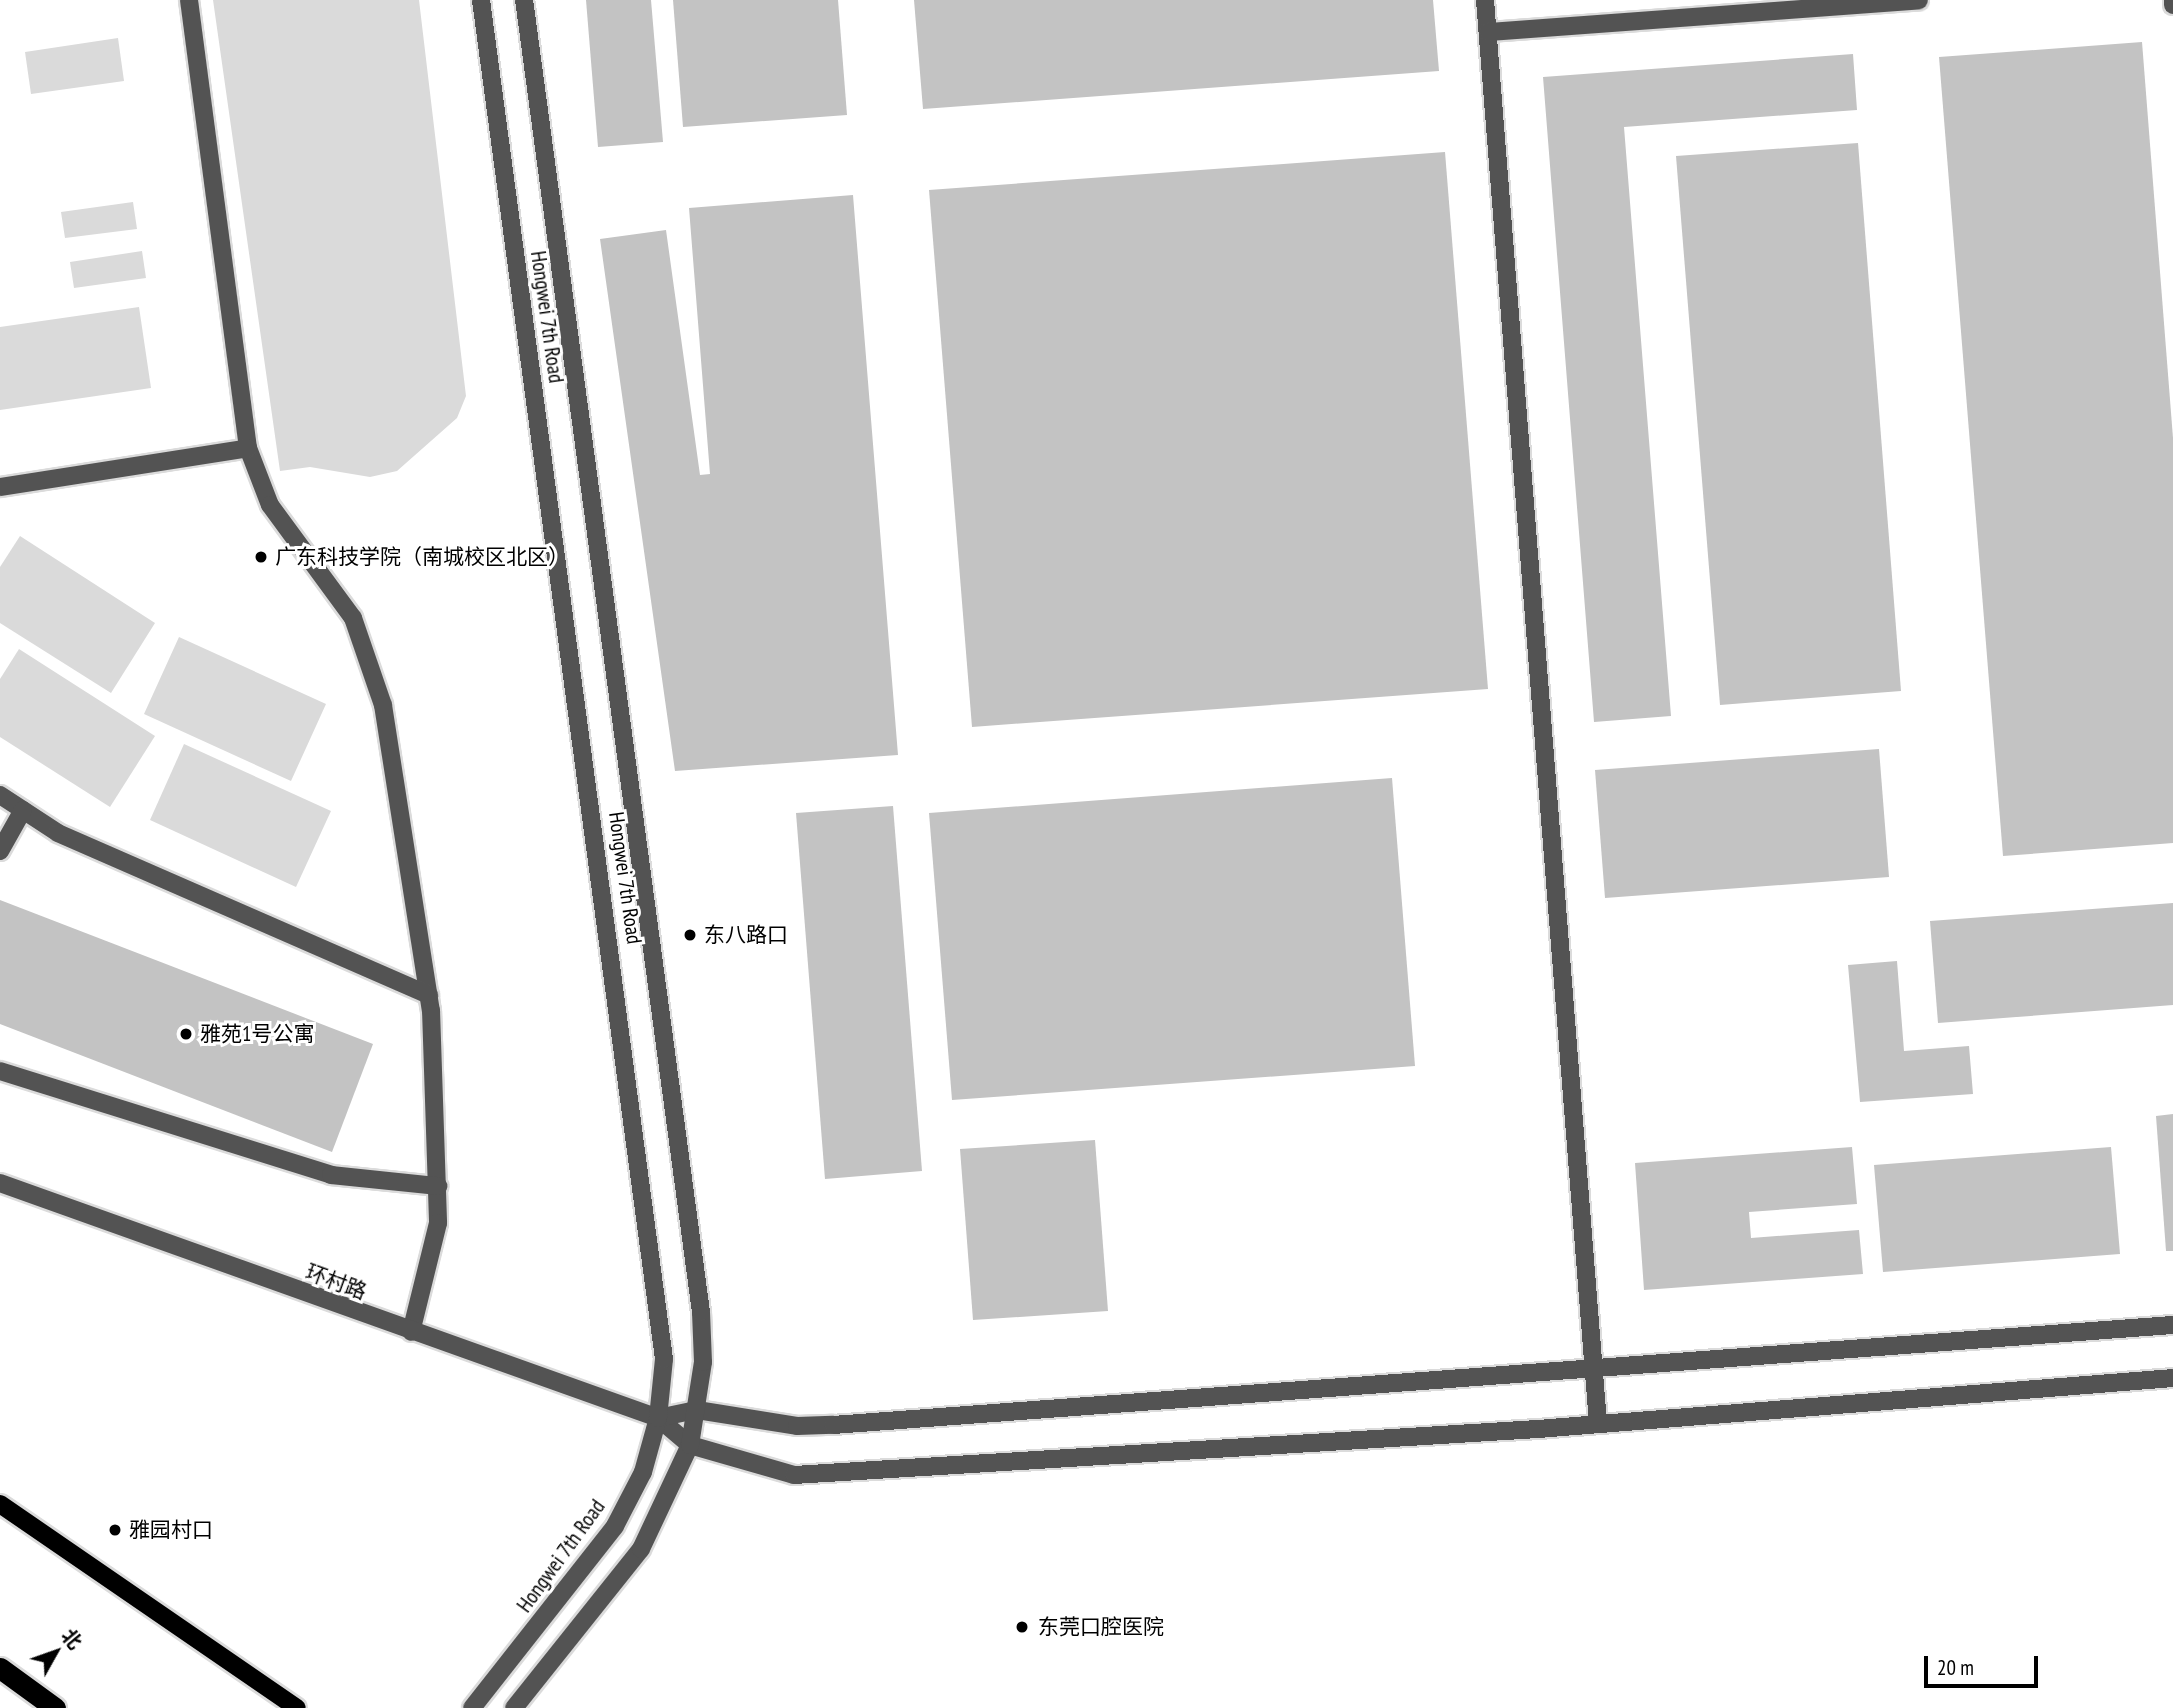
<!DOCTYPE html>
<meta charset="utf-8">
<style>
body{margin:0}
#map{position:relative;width:2173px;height:1708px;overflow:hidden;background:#fff;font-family:"PT Sans Narrow","Noto Sans SC",sans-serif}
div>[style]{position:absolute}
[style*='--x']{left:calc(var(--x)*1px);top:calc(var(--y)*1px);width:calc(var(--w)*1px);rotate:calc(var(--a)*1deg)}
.green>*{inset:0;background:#dadada}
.building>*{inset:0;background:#c3c3c3}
.roads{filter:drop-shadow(2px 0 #dbdbdb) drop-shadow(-2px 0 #dbdbdb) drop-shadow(0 2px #dbdbdb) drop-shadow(0 -2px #dbdbdb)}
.minor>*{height:18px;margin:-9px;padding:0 9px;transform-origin:9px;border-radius:9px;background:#535353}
.major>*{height:18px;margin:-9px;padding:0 9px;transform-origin:9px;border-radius:9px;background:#000}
.highway>*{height:21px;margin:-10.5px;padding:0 10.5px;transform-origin:10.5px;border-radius:10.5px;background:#000}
.dots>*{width:19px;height:19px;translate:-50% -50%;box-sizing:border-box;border:4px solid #fff;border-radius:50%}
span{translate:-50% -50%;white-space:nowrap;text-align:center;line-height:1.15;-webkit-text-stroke:6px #fff;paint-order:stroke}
.street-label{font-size:21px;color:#000}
.poi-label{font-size:21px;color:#000}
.left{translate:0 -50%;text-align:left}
.north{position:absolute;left:21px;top:1617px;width:70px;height:70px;-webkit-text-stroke:5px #fff;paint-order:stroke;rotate:50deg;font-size:19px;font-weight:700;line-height:28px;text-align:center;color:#000}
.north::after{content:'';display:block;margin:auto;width:24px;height:32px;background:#000;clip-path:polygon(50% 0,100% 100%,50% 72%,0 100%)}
.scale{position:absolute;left:1924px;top:1656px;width:114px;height:32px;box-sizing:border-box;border:4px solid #000;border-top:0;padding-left:9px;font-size:21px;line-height:24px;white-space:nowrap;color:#000;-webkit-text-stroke:5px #fff;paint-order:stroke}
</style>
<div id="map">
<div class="green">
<i style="clip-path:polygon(213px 0,419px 0,466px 396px,457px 418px,397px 471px,370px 477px,310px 467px,280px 471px)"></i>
<i style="clip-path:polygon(118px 38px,124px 81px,31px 94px,25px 52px)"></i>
<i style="clip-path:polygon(133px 202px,137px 229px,65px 238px,61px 212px)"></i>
<i style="clip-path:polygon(142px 251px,146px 278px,74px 288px,70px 262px)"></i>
<i style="clip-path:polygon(139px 307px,151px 388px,0 410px,0 327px)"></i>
<i style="clip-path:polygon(20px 536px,155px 623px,111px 693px,0 623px,0 567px)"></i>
<i style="clip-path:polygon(179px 637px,326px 704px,291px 781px,144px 714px)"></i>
<i style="clip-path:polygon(19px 649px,155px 736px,110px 807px,0 737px,0 679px)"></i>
<i style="clip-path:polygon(184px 744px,331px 811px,296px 887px,150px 820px)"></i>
</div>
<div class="building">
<i style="clip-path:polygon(586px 0,651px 0,663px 142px,598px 147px)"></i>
<i style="clip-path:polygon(673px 0,838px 0,847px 115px,683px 127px)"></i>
<i style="clip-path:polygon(914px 0,1433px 0,1439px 71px,923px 109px)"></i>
<i style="clip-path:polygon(2142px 42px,2173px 438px,2173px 843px,2003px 856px,1939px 57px)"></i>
<i style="clip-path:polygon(1853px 54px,1857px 110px,1624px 127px,1671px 716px,1594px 722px,1543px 77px)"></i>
<i style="clip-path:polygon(1858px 143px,1901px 691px,1720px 705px,1676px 156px)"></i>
<i style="clip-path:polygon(1445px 152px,1488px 689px,972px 727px,929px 190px)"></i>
<i style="clip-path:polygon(853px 195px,898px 755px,675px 771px,600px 239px,666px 230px,700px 475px,710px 474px,689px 208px)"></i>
<i style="clip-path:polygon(1879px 749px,1889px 877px,1605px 898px,1595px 770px)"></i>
<i style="clip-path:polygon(1392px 778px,1415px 1066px,952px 1100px,929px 813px)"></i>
<i style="clip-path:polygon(893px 806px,922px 1171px,825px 1179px,796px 813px)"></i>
<i style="clip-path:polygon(0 900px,373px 1044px,332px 1152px,0 1024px)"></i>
<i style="clip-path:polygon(2173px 903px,2173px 1005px,1938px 1023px,1930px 921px)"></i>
<i style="clip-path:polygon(1897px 961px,1904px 1051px,1969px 1046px,1973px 1094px,1860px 1102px,1848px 965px)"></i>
<i style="clip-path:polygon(2173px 1114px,2173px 1251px,2166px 1251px,2156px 1116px)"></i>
<i style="clip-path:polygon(1095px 1140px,1108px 1311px,973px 1320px,960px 1149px)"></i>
<i style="clip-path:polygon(1852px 1147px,1857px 1204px,1749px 1212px,1751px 1238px,1859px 1230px,1863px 1274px,1644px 1290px,1635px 1163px)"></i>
<i style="clip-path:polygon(2111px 1147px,2120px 1254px,1883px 1272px,1874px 1165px)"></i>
</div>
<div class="roads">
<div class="minor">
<i style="--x:189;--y:0;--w:452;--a:82.5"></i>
<i style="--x:248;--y:448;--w:61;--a:68.9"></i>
<i style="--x:270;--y:505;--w:140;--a:53.7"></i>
<i style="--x:353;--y:618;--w:92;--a:71"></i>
<i style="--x:383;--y:705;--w:309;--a:81.1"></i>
<i style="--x:431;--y:1010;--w:213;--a:88.1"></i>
<i style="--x:438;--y:1223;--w:112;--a:103.9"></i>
<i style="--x:1485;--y:0;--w:1428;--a:85.46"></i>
<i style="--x:2173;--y:0;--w:5;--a:90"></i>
<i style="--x:1488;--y:32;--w:432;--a:-4.2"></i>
<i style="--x:0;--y:487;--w:251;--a:-8.9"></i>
<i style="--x:0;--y:795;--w:69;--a:33.2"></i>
<i style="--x:58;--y:833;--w:405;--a:23.6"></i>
<i style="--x:0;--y:851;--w:47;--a:-60.7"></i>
<i style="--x:0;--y:1071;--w:347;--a:17.4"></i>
<i style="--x:331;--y:1175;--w:108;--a:5.9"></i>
<i style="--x:0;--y:1183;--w:699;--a:19.65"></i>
<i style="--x:658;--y:1418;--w:42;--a:40.2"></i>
<i style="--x:690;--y:1445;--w:108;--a:16.1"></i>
<i style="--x:794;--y:1475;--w:745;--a:-3.54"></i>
<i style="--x:1538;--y:1429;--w:637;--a:-4.59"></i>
<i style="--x:658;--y:1418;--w:40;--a:-12"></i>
<i style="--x:697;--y:1410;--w:101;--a:9.1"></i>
<i style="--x:797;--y:1426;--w:36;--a:-2"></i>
<i style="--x:833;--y:1425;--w:1344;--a:-4.27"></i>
<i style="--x:472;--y:1708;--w:231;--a:-51.8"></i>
<i style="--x:615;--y:1526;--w:61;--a:-62.6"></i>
<i style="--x:643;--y:1472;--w:56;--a:-74.5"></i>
<i style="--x:658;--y:1418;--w:59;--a:-84.2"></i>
<i style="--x:664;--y:1359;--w:1371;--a:-97.67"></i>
<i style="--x:514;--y:1708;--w:203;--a:-51.4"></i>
<i style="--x:641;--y:1549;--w:115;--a:-64.8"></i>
<i style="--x:690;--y:1445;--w:84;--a:-81.1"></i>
<i style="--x:703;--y:1362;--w:50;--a:-92.3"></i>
<i style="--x:701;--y:1312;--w:1324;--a:-97.68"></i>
</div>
<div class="major">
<i style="--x:0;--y:1504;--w:360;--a:34.5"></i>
</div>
<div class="highway">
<i style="--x:0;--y:1668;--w:68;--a:36"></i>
</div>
</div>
<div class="dots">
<i style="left:261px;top:557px;background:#000"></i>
<i style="left:690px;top:935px;background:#000"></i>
<i style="left:186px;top:1034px;background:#000"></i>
<i style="left:115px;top:1530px;background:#000"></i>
<i style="left:1022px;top:1627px;background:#000"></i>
</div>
<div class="street-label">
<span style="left:547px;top:317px;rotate:82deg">Hongwei 7th Road</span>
<span style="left:625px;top:878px;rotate:82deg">Hongwei 7th Road</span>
<span style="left:336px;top:1282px;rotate:20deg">环村路</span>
<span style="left:561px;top:1556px;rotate:-54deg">Hongwei 7th Road</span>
</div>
<div class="poi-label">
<span class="left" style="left:275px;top:557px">广东科技学院（南城校区北区）</span>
<span class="left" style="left:704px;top:935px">东八路口</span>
<span class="left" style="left:200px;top:1034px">雅苑1号公寓</span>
<span class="left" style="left:129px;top:1530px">雅园村口</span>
<span class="left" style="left:1038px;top:1627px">东莞口腔医院</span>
</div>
<div class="north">北</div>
<div class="scale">20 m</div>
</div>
